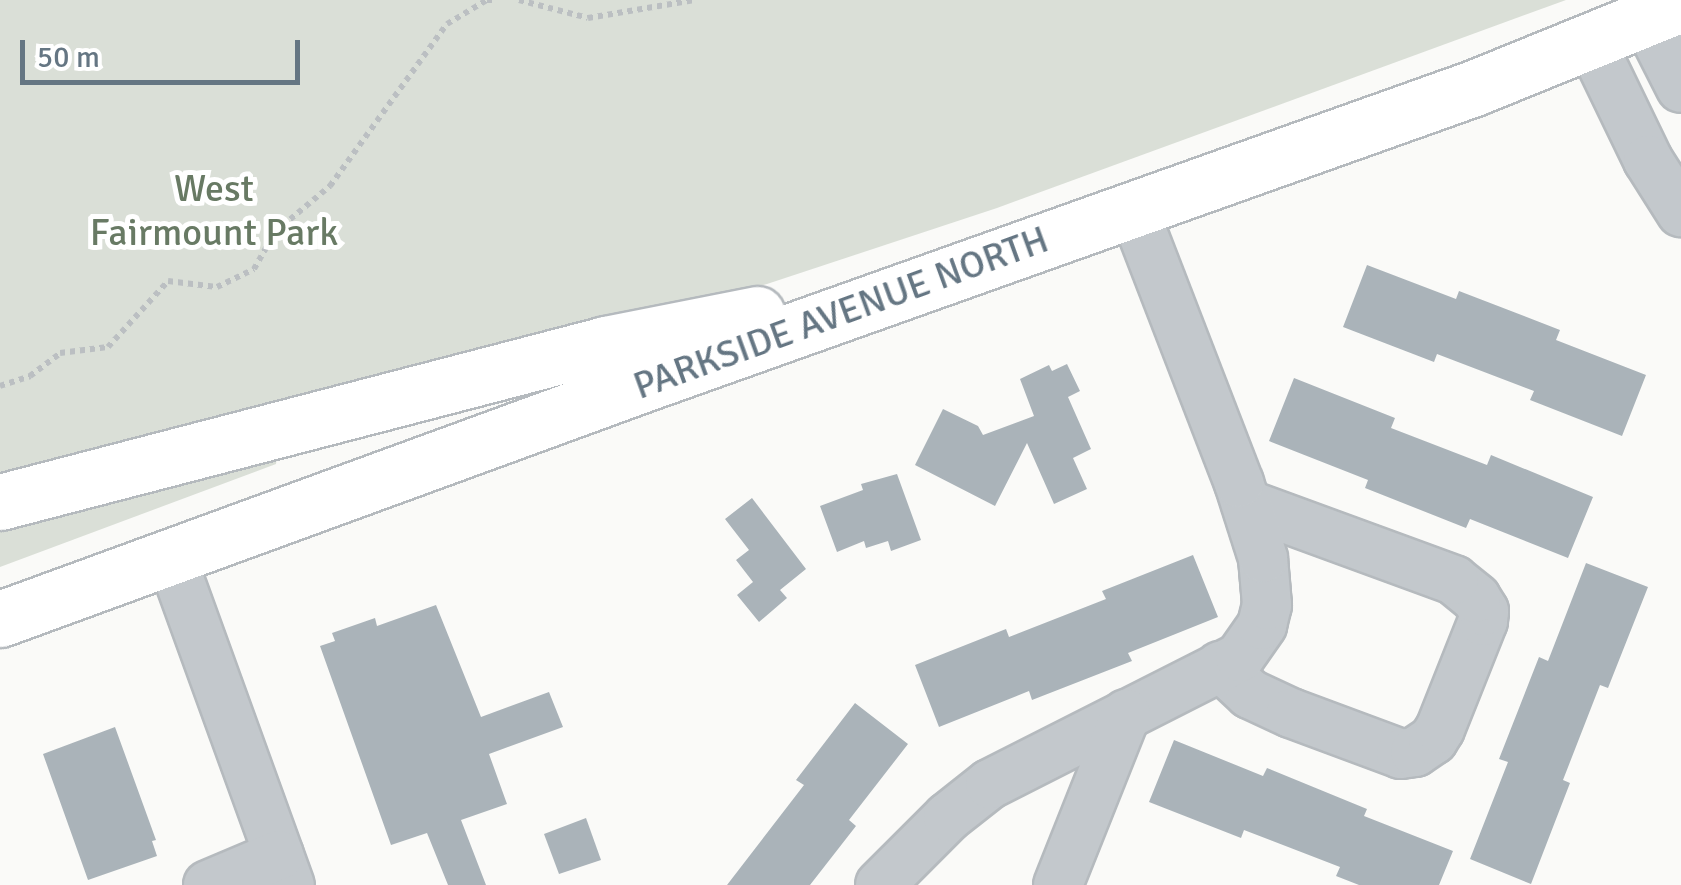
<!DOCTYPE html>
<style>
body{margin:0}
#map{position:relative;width:1681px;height:885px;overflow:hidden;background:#fafaf8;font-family:Signika,sans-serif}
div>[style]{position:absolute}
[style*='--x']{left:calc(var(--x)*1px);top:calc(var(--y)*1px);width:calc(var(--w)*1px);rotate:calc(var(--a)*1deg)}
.green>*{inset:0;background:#dadfd7}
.building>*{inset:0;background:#aab3b9}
.path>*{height:6px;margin-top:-3px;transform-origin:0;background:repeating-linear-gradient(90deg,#bbbfc2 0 5px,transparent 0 10px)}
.roads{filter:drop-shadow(2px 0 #b5babe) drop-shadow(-2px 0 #b5babe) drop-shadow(0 2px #b5babe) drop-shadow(0 -2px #b5babe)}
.minor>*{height:48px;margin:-24px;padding:0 24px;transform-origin:24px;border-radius:24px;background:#c3c8cc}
.major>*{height:55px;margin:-27.5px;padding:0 27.5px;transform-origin:27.5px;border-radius:27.5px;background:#fff}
span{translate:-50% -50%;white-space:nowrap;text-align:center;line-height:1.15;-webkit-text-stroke:10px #fff;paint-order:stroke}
.park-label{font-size:38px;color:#687a64}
.street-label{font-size:38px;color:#657683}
.scale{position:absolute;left:20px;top:40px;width:280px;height:45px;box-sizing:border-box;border:5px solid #657683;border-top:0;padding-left:12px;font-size:30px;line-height:35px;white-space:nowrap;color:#657683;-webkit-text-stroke:8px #fff;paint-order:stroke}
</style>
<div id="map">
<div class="green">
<i style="clip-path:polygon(0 0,1566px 0,997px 208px,767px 284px,0 483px)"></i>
<i style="clip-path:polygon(277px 456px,276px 464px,0 567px,0 521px)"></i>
</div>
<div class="building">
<i style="clip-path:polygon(1367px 265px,1456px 299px,1459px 291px,1560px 330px,1556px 340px,1646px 375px,1622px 436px,1530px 400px,1534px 391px,1437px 354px,1434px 362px,1343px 327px)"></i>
<i style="clip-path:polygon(1067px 364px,1080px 391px,1068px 397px,1091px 449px,1073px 458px,1087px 489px,1054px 504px,1027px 443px,995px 506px,915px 465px,943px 409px,978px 426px,983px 435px,1034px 416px,1020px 379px,1049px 365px,1052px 371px)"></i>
<i style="clip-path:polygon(1294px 378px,1395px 418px,1391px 428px,1487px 465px,1491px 455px,1593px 497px,1568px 558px,1470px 519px,1466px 528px,1365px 488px,1368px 480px,1269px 441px)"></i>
<i style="clip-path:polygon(897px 474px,921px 540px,891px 551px,888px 541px,866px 548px,864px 541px,837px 552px,820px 506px,863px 490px,861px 484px)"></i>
<i style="clip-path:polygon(752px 498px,806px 569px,780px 590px,787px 598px,759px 622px,737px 595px,753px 582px,736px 560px,749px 550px,725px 519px)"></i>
<i style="clip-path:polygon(1193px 555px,1218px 617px,1128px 653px,1132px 661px,1032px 700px,1029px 691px,939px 727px,915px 665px,1006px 629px,1009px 637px,1106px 599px,1102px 591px)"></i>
<i style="clip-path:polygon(1586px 563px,1648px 587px,1608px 688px,1600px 685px,1563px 780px,1570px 783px,1531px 884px,1470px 859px,1508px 762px,1499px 759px,1539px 657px,1548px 661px)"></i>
<i style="clip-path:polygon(436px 605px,481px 717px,549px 692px,563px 727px,489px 754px,507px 804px,461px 820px,486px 885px,448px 885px,427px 833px,391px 845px,320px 646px,335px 641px,332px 633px,375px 618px,377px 626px)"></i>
<i style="clip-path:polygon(855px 703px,908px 744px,849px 820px,856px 826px,810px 885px,727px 885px,804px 785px,796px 780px)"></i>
<i style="clip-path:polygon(115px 727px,156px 840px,152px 841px,157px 856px,88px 880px,43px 754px)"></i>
<i style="clip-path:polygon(1174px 740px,1263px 776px,1267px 768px,1367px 809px,1364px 816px,1453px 851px,1439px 885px,1359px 885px,1336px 876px,1340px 867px,1244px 830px,1241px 838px,1149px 802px)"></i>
<i style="clip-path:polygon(586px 818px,601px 860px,559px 874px,544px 834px)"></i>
</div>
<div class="path">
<i style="--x:519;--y:0;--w:71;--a:14.6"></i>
<i style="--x:588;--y:18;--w:108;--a:-9.6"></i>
<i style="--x:0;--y:386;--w:32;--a:-18"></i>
<i style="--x:30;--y:376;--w:38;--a:-37"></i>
<i style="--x:60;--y:353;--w:48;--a:-7.1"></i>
<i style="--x:108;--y:347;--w:89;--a:-47.7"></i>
<i style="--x:168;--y:281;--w:49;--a:7"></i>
<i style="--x:217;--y:287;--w:41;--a:-25.9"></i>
<i style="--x:254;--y:269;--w:43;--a:-60.4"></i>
<i style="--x:275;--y:232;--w:72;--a:-39.9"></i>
<i style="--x:330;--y:186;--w:200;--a:-54.2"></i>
<i style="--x:447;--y:24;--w:47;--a:-31"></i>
<i style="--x:487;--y:0;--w:9;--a:0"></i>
</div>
<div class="roads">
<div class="minor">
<i style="--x:1646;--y:19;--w:77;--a:63.1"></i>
<i style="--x:1591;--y:42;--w:131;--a:64.2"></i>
<i style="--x:1648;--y:160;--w:62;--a:57.6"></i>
<i style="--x:171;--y:557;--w:349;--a:70.1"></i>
<i style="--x:1220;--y:666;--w:41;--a:43"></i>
<i style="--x:1250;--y:694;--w:45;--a:24.9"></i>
<i style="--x:1291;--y:713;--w:117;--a:20.4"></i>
<i style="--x:1401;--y:754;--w:14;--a:-8"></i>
<i style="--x:1415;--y:752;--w:22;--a:-34"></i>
<i style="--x:1433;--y:740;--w:13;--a:-58"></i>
<i style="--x:1440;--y:729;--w:116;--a:-68.3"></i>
<i style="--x:1483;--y:621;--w:10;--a:-84"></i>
<i style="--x:1484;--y:611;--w:15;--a:-122"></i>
<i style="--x:1476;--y:598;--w:28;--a:-141"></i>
<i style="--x:1454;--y:580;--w:221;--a:-159.9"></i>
<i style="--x:208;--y:885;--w:77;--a:-22.9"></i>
<i style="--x:880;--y:885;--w:96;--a:-45"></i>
<i style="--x:948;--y:817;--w:53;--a:-38.2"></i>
<i style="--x:990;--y:784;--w:280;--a:-26.9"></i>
<i style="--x:1240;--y:657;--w:39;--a:-55"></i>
<i style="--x:1262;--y:625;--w:21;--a:-76"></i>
<i style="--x:1267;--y:605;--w:47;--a:-94.9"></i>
<i style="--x:1263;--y:558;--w:79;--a:-107.7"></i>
<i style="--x:1239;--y:483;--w:294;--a:-111.1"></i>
<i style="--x:1058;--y:885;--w:184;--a:-68.3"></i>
</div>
<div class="major">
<i style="--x:0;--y:502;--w:626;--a:-14.61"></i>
<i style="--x:606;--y:344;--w:154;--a:-11.2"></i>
<i style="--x:0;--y:619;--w:681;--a:-20.08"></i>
<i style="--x:640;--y:385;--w:885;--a:-19.6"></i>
<i style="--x:1474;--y:88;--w:223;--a:-22.1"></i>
</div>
</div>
<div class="park-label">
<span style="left:214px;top:211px">West<br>Fairmount Park</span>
</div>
<div class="street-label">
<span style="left:841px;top:313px;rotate:-20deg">PARKSIDE AVENUE NORTH</span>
</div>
<div class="scale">50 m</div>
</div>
